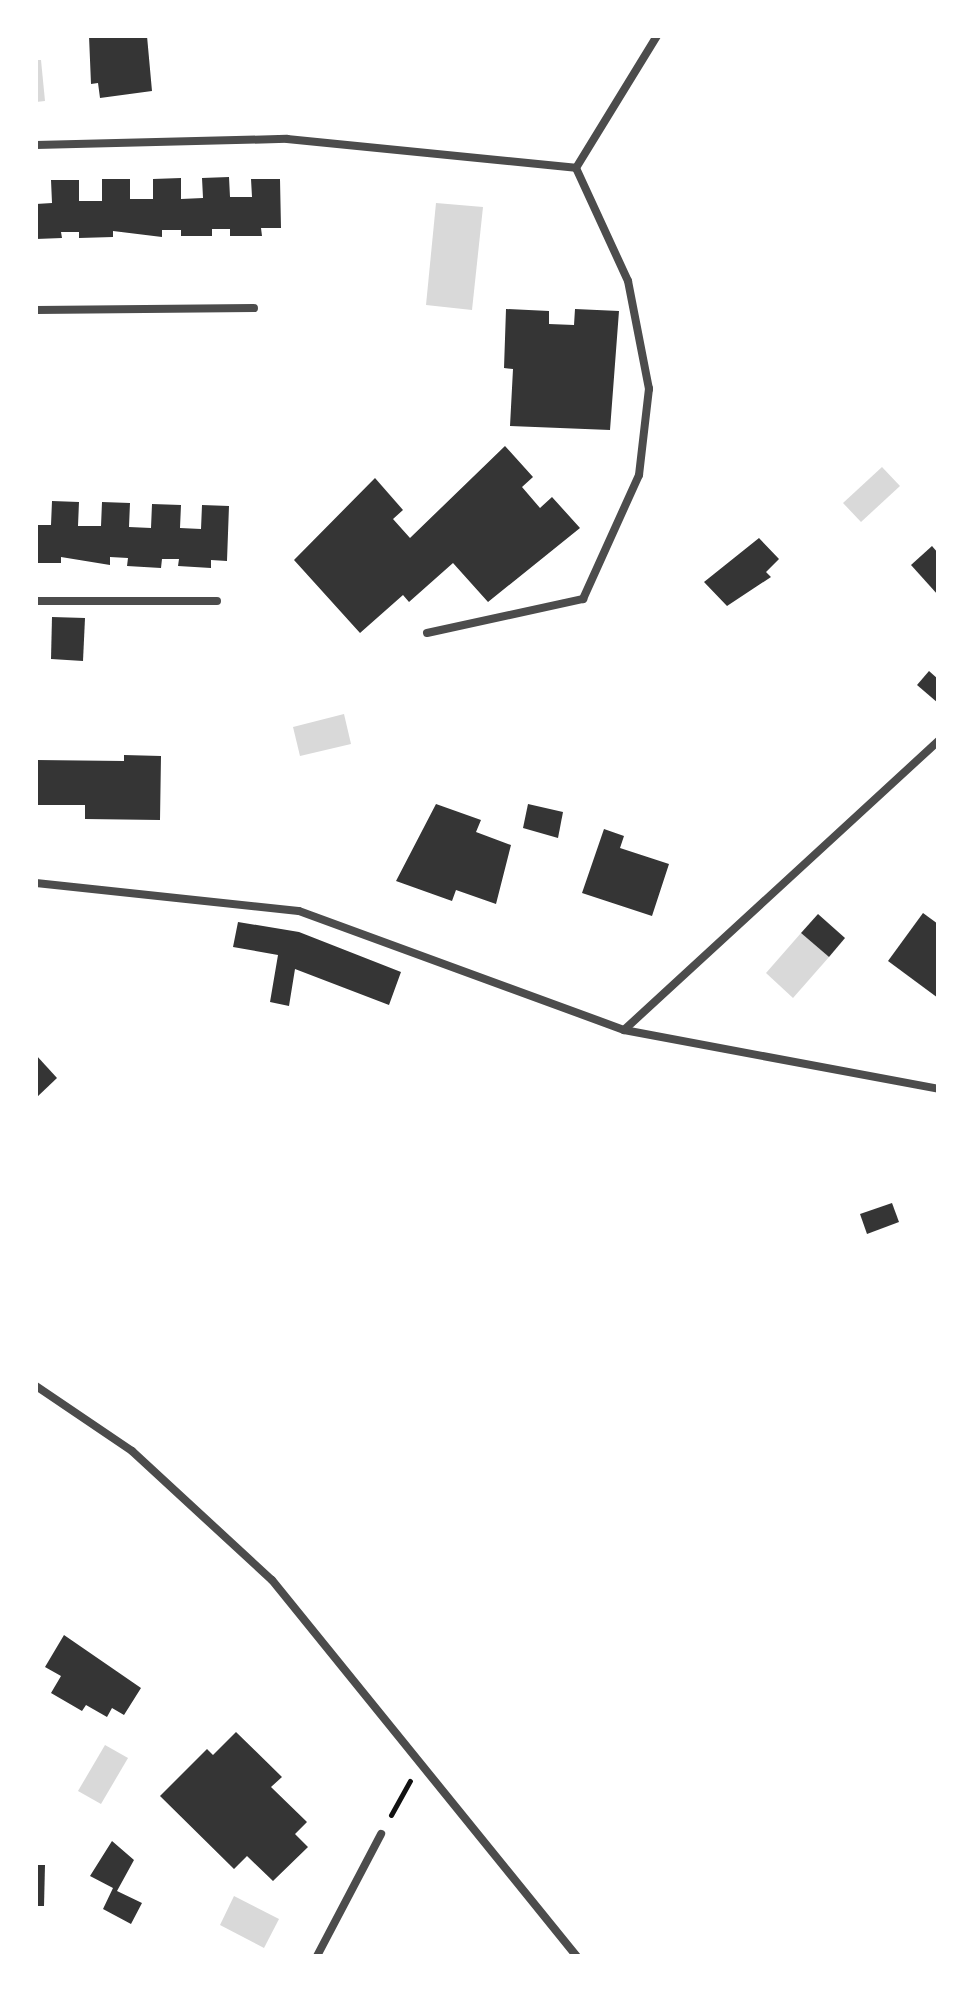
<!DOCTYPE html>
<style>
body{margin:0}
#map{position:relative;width:974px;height:1992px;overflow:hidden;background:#fff;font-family:"Roboto Serif",serif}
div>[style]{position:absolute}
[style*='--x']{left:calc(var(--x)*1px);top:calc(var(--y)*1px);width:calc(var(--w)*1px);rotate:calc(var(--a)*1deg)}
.water>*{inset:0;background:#d9d9d9}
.building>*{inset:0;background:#353535}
.path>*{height:5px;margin:-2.5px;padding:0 2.5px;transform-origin:2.5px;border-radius:2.5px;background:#111}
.minor>*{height:8px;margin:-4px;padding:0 4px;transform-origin:4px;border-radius:4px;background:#4c4c4c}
span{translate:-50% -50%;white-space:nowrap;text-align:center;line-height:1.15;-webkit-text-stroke:8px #fff;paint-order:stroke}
.frame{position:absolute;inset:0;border:38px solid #fff;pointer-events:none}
</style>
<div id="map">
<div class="water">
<i style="clip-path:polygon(36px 60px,41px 60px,45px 101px,36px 102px)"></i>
<i style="clip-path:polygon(436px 203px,483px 207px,472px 310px,426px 305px)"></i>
<i style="clip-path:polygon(882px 467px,900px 486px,861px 522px,843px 503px)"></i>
<i style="clip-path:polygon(344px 714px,351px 744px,300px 756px,293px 727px)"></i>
<i style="clip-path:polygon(801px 933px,829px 957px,793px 998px,766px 973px)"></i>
<i style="clip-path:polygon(105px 1745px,128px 1758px,101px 1804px,78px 1791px)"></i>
<i style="clip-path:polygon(234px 1896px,279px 1919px,264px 1948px,220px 1925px)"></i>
</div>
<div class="building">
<i style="clip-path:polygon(89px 36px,147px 36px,152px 91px,100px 98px,98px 83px,91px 84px)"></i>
<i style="clip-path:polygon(229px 177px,230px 197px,252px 197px,251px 179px,280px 179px,281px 228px,261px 228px,262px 236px,230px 236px,230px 229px,212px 229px,212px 236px,181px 236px,181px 230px,162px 230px,162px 237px,113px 231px,113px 237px,79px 238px,79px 232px,61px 232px,62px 238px,36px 239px,36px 204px,52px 203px,51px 180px,79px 180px,79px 201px,102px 201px,102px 179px,130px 179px,130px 199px,153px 199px,153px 179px,181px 178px,181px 199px,203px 198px,202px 178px)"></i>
<i style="clip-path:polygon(506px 309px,549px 311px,549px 324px,574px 325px,575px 309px,619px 311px,610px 430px,510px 426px,513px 369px,504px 368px)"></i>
<i style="clip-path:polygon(505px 446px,533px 477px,522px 487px,540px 508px,552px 497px,580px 528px,488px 602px,453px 563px,409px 602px,403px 595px,360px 633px,294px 560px,375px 478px,403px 510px,393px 519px,410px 538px)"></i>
<i style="clip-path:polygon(52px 501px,79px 502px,78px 526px,101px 526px,102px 502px,130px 503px,129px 527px,151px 528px,152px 504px,181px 505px,180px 528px,201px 529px,202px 505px,229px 506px,227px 561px,211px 560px,211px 568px,178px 566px,179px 559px,162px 559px,161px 568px,127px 566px,128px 558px,110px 557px,110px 565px,61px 557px,61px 563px,36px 563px,36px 525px,51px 525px)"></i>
<i style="clip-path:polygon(759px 538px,779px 559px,766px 572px,771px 577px,727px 606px,704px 582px)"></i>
<i style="clip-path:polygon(932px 546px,938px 553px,938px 595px,911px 565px)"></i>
<i style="clip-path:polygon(52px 617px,85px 618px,83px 661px,51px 659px)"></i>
<i style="clip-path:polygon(929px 671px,938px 679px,938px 703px,917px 685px)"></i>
<i style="clip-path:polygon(124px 755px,161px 756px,160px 820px,85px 819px,85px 805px,36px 805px,36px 760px,124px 761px)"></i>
<i style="clip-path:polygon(436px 804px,481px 820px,476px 832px,511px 845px,496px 904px,456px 890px,452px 901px,396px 881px)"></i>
<i style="clip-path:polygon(528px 804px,563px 812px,558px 838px,523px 828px)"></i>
<i style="clip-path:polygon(604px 829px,624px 836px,620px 848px,669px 864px,652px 916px,582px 893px)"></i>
<i style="clip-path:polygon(923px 913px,938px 924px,938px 998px,888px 961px)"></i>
<i style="clip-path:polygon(818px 914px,845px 938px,829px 957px,801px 933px)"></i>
<i style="clip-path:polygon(238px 922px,299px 932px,401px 972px,389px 1005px,295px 969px,289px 1006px,270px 1002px,278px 955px,233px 947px)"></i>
<i style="clip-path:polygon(36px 1055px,57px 1078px,36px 1098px)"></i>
<i style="clip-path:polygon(892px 1203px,899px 1222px,867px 1234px,860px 1214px)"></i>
<i style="clip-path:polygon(64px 1635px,141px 1688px,124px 1715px,112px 1708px,107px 1717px,86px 1705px,82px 1711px,51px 1693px,61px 1676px,45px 1667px)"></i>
<i style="clip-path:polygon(236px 1732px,282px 1777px,271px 1787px,307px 1822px,295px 1834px,308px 1847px,273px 1881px,247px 1856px,234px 1869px,160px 1796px,207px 1749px,213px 1755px)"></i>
<i style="clip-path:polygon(112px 1841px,134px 1860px,117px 1891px,142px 1903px,131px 1924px,103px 1909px,113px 1888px,90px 1876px)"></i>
<i style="clip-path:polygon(36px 1865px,45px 1865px,44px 1906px,36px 1906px)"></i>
</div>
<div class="path">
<i style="--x:391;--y:1815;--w:39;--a:-61"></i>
</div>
<div class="minor">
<i style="--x:36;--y:145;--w:251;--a:-1.4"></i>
<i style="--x:287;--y:139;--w:290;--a:5.7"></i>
<i style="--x:36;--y:310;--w:218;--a:-0.5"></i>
<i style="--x:36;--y:601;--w:181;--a:0"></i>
<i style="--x:427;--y:633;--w:160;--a:-12.3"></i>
<i style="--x:583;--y:599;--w:136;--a:-65.7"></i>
<i style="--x:639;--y:475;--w:87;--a:-83.4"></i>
<i style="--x:649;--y:389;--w:110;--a:-101"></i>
<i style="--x:628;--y:281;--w:124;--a:-114.7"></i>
<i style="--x:576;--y:168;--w:155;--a:-58.5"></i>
<i style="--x:36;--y:883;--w:264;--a:6.1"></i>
<i style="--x:299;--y:911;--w:346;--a:20.1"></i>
<i style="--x:624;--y:1030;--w:319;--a:10.6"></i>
<i style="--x:624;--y:1030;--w:427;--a:-42.6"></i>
<i style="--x:36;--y:1386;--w:116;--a:34.1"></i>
<i style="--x:132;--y:1451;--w:190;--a:42.7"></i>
<i style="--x:272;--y:1580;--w:484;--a:51"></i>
<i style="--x:317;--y:1956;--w:138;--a:-62.3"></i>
</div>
<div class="frame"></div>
</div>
